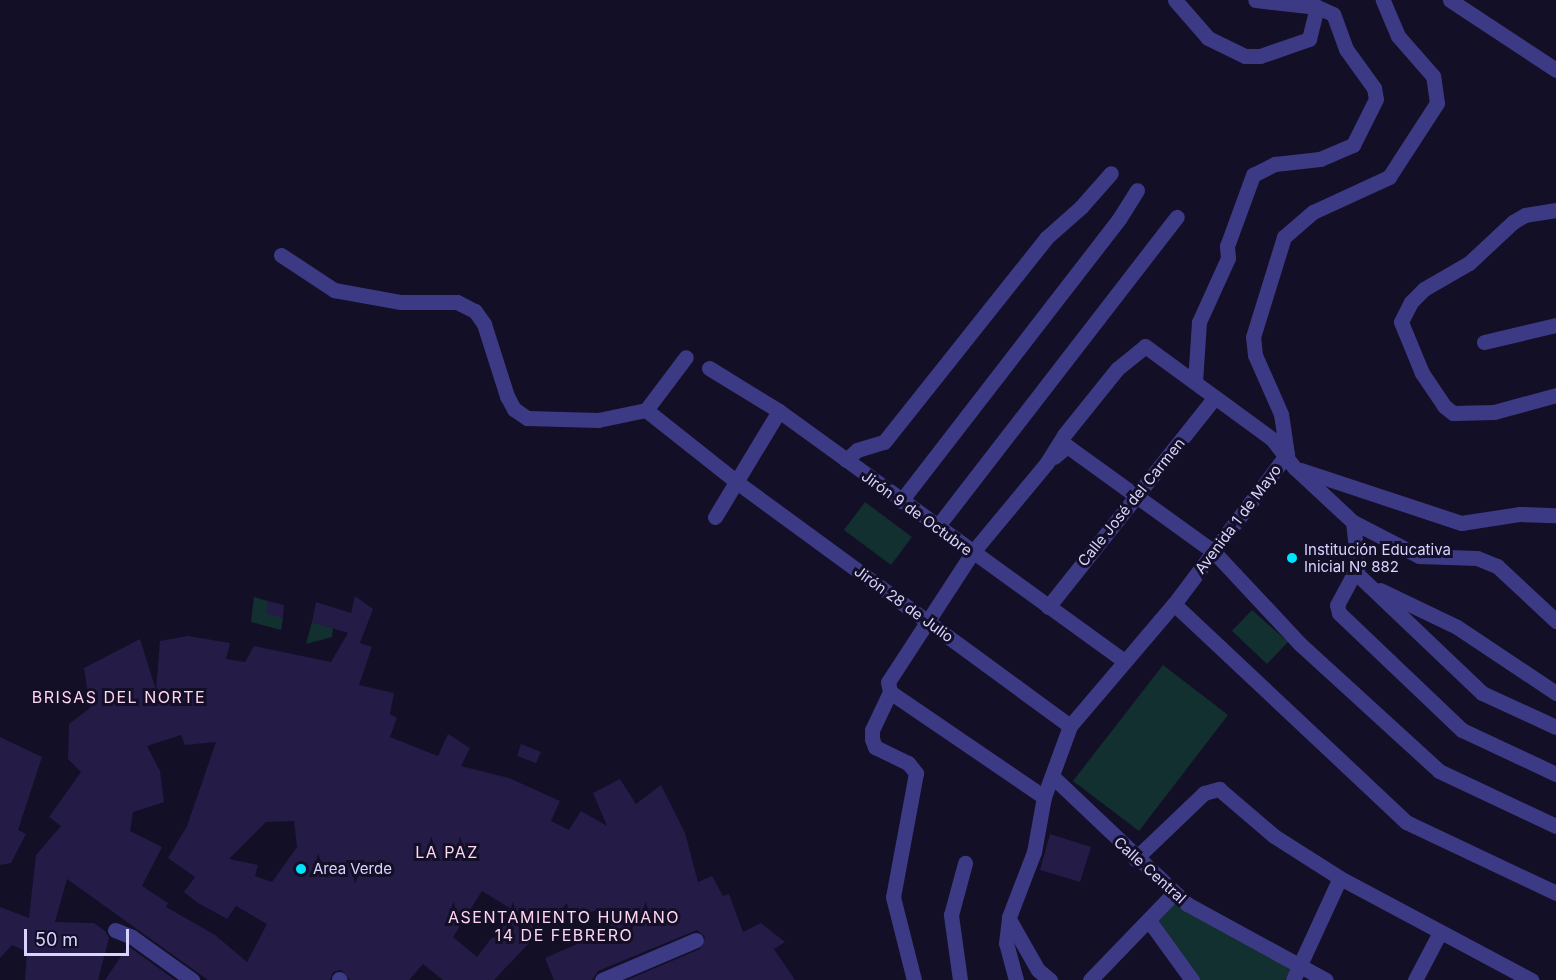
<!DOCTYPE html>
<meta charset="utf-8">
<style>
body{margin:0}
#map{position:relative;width:1556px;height:980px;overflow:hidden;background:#130f26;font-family:Inter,sans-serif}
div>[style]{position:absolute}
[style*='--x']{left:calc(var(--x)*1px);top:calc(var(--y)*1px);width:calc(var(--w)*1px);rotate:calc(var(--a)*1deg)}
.green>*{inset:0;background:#12302f}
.building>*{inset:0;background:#241b47}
.minor>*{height:15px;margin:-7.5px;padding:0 7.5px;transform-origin:7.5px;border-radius:7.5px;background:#3d3a85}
.dots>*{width:16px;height:16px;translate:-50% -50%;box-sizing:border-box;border:3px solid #130f26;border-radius:50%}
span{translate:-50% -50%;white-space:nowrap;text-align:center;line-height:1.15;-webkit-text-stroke:6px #130f26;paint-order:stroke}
.street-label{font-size:15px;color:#d9d4ff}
.poi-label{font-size:15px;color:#d9d4ff}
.left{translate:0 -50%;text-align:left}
.neighbourhood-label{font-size:16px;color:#ffd6f0;letter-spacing:1.5px}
.scale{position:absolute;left:24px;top:929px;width:105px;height:27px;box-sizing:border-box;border:3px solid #d9d4ff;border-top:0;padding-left:8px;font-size:18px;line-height:21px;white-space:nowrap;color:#d9d4ff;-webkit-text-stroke:4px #130f26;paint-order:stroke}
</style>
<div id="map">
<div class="green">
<i style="clip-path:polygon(865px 502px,912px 537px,891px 565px,844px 530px)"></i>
<i style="clip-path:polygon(254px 597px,268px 601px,283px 618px,281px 630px,251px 622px)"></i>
<i style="clip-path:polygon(1252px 610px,1288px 642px,1267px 664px,1232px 631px)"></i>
<i style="clip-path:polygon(312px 622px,333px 628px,332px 637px,306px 644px)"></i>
<i style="clip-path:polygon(1163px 665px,1228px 715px,1139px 831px,1073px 781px)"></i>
<i style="clip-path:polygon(1175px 902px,1292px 969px,1285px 980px,1198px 980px,1156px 922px)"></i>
</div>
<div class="building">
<i style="clip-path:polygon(evenodd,355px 596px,373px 609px,360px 643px,372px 647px,359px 685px,394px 693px,390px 714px,397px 718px,390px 737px,438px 756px,448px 734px,470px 748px,461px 766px,509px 778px,560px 801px,551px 821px,569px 830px,581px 811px,607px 826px,593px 793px,620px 779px,636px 804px,661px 785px,685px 833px,698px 882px,712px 876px,723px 896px,729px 894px,743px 932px,761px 923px,785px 942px,774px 949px,795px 980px,627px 980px,700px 949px,705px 937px,697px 930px,598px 971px,592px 980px,554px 980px,545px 958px,607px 931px,601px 909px,570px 918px,567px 903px,494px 980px,443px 980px,423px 964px,409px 980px,350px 980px,341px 970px,333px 972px,330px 980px,208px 980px,67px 879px,55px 922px,94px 923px,105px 931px,109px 938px,98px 980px,25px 980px,27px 952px,12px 945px,0 958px,0 907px,29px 918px,36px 855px,61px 826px,49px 817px,81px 772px,68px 759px,69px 724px,90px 708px,84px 668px,140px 639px,156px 690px,160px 641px,188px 636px,230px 643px,226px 659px,245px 662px,254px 646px,331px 662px,348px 633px,312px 622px,316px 602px,351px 613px,355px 596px,181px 735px,185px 745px,216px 742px,187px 826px,168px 858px,195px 877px,184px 892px,198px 903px,227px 919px,236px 906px,267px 924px,247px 962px,215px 935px,166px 907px,168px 903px,142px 886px,162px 847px,130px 831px,133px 812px,164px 802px,160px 771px,147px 746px,181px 735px,355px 596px,294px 821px,297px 847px,272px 882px,255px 876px,258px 865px,229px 859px,266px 822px,294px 821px,355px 596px,482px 891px,513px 910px,477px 957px,453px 937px,482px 891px)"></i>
<i style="clip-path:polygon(268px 601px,284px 605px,283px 618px,267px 614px)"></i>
<i style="clip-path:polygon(0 737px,42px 757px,18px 830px,26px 834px,11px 863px,0 865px)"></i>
<i style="clip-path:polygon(521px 744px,541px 752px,536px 763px,517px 756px)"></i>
<i style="clip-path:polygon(1050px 834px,1091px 847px,1080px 882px,1040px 870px)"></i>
<i style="clip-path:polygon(128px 946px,175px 980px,105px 980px)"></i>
</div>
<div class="minor">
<i style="--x:1175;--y:0;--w:50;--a:49"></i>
<i style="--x:1208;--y:38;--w:41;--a:25.9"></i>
<i style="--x:1245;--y:56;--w:15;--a:0"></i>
<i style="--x:1260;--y:56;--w:52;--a:-19.1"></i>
<i style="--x:1309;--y:39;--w:33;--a:-76"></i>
<i style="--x:1450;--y:0;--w:127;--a:33.4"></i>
<i style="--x:1556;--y:210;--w:31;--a:171"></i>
<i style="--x:1525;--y:215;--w:14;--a:150"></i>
<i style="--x:1513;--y:222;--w:60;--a:137"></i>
<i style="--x:1469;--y:263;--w:52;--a:150"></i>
<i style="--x:1424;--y:289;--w:18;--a:135"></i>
<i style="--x:1411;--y:302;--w:22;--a:117"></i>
<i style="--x:1401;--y:322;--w:55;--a:67.6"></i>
<i style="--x:1422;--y:373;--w:40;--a:56"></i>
<i style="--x:1444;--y:406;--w:11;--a:38"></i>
<i style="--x:1453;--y:413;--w:41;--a:-1.4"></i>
<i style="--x:1494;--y:412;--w:64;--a:-15.3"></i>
<i style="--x:281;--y:255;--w:64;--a:33.4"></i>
<i style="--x:334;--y:290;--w:68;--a:10.2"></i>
<i style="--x:401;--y:302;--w:56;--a:0"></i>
<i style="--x:457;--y:302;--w:20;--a:27"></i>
<i style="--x:475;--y:311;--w:16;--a:55"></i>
<i style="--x:484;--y:324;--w:76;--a:72.3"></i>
<i style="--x:507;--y:396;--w:15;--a:62"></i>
<i style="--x:514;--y:409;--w:16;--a:35"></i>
<i style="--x:527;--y:418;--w:71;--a:1.6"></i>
<i style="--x:598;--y:420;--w:49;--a:-11.8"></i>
<i style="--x:646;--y:410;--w:117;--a:38.4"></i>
<i style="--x:738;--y:483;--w:411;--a:36.2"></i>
<i style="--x:1484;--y:342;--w:74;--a:-13.3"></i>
<i style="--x:709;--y:368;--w:82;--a:31.6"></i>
<i style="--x:779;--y:411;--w:425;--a:35.9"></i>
<i style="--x:1195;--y:382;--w:60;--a:-86.2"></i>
<i style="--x:1199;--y:322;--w:70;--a:-65.6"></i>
<i style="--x:1228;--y:258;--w:12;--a:-95"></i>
<i style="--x:1227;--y:246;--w:76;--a:-69.9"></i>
<i style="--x:1253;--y:175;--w:25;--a:-27"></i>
<i style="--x:1275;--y:164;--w:45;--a:-6.3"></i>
<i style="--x:1320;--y:159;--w:36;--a:-23"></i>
<i style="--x:1353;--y:145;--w:51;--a:-63.4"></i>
<i style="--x:1376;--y:99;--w:11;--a:-100"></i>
<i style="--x:1374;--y:88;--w:48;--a:-125.7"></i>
<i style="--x:1346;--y:49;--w:37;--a:-110"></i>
<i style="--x:1333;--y:14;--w:17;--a:-156"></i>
<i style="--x:1317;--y:7;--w:62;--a:-173.6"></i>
<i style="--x:646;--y:410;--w:66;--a:-53"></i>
<i style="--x:1054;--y:457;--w:17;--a:-40"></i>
<i style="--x:1067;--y:446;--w:181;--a:35.8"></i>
<i style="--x:1214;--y:552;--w:126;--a:46.9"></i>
<i style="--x:1300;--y:644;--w:188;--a:42.4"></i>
<i style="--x:1439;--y:771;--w:129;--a:25.2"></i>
<i style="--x:846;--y:460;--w:15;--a:-42"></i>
<i style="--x:857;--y:450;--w:28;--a:-17"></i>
<i style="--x:884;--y:442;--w:260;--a:-51.5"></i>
<i style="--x:1046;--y:238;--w:47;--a:-41.5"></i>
<i style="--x:1081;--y:207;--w:45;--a:-48.6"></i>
<i style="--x:1301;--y:470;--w:169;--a:18.3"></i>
<i style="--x:1461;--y:523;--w:60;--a:-8.7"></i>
<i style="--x:1520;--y:514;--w:36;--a:2"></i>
<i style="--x:901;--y:501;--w:356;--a:-52.3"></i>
<i style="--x:1119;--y:219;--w:34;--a:-58"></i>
<i style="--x:715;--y:517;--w:124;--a:-58.9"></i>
<i style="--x:1353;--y:522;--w:74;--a:27.3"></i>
<i style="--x:1419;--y:556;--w:58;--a:2"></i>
<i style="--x:1477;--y:558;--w:22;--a:22"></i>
<i style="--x:1497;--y:566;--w:81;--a:43"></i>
<i style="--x:937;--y:527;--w:392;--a:-52.3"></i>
<i style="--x:1356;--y:573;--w:174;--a:43.6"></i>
<i style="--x:1482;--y:693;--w:81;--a:24.7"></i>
<i style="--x:1380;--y:590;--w:85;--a:25.7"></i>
<i style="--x:1457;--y:627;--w:119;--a:33.7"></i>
<i style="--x:1174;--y:604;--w:318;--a:43.2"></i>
<i style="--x:1406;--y:822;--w:166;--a:25.3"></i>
<i style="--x:1048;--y:607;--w:268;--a:-51.5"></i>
<i style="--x:890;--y:692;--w:42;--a:115.3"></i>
<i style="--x:872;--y:730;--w:9;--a:90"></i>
<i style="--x:872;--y:739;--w:9;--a:69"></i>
<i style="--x:875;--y:747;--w:37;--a:26"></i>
<i style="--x:908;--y:763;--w:13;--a:51"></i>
<i style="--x:916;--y:773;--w:126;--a:100.5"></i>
<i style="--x:893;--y:897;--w:86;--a:75.8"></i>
<i style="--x:1052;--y:776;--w:186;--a:43.5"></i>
<i style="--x:1187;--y:904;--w:158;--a:28.7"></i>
<i style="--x:1044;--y:797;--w:186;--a:-145.7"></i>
<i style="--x:890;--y:692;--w:10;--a:-101"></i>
<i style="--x:888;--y:682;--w:154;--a:-56.9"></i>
<i style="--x:972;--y:553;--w:116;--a:-50.3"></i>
<i style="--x:1046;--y:464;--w:34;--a:-58"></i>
<i style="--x:1064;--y:435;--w:85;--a:-51.2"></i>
<i style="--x:1117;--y:369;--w:36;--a:-39"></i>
<i style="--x:1145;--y:346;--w:157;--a:36.2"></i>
<i style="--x:1272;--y:439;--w:37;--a:52"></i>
<i style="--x:1295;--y:468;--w:79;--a:43"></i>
<i style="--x:1353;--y:522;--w:44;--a:83.5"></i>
<i style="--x:1358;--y:566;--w:44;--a:118.3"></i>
<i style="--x:1337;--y:605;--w:8;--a:76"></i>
<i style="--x:1339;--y:613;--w:170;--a:43.6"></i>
<i style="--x:1462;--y:730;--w:104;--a:25.1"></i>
<i style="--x:1135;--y:859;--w:95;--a:-43.7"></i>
<i style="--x:1204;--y:793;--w:16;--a:-15"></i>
<i style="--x:1219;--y:789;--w:72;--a:40.5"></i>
<i style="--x:1274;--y:836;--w:78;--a:32.5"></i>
<i style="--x:1340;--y:878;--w:217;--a:28.1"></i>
<i style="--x:1010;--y:921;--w:56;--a:60.3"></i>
<i style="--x:1038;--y:970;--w:16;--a:40"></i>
<i style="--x:1150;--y:922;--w:72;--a:54.1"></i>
<i style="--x:115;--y:930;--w:18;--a:22"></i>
<i style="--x:132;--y:937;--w:74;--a:35.6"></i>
<i style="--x:339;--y:979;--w:1;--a:45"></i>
<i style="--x:602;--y:980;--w:102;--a:-23.1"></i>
<i style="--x:960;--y:980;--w:66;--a:-97.9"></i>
<i style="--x:951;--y:915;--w:54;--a:-74.9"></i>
<i style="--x:1016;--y:980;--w:38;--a:-105"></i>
<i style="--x:1006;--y:943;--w:26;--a:-83"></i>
<i style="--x:1009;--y:917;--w:70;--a:-69"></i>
<i style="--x:1034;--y:852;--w:56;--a:-79.7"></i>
<i style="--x:1044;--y:797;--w:76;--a:-69.9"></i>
<i style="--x:1070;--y:726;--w:160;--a:-49.6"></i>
<i style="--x:1174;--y:604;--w:188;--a:-53"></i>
<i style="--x:1287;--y:454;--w:40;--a:-98.5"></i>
<i style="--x:1281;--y:414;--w:64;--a:-113.8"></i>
<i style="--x:1255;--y:355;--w:18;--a:-96"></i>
<i style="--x:1253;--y:337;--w:105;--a:-72.8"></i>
<i style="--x:1284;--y:237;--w:38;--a:-41"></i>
<i style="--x:1313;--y:212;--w:84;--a:-24.7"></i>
<i style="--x:1389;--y:177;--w:88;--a:-57"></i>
<i style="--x:1437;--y:103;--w:27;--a:-98"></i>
<i style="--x:1433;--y:76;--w:53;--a:-131.2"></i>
<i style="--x:1398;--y:36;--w:39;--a:-113"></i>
<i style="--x:1090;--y:980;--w:121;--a:-46"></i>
<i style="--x:1293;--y:980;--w:112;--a:-65.3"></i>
<i style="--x:1415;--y:980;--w:52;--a:-62.4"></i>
</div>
<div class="dots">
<i style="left:1292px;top:558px;background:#00e5ff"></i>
<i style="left:301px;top:869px;background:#00e5ff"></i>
</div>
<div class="street-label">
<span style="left:1131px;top:502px;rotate:-51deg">Calle José del Carmen</span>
<span style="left:917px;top:513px;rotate:36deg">Jirón 9 de Octubre</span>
<span style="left:1238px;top:519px;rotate:-53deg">Avenida 1 de Mayo</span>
<span style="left:904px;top:604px;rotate:36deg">Jirón 28 de Julio</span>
<span style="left:1150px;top:870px;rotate:42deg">Calle Central</span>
</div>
<div class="poi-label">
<span class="left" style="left:1304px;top:558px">Institución Educativa<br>Inicial Nº 882</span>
<span class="left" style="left:313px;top:869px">Area Verde</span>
</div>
<div class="neighbourhood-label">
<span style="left:119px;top:697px">BRISAS DEL NORTE</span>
<span style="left:447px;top:852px">LA PAZ</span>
<span style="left:564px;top:926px">ASENTAMIENTO HUMANO<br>14 DE FEBRERO</span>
</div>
<div class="scale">50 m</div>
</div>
